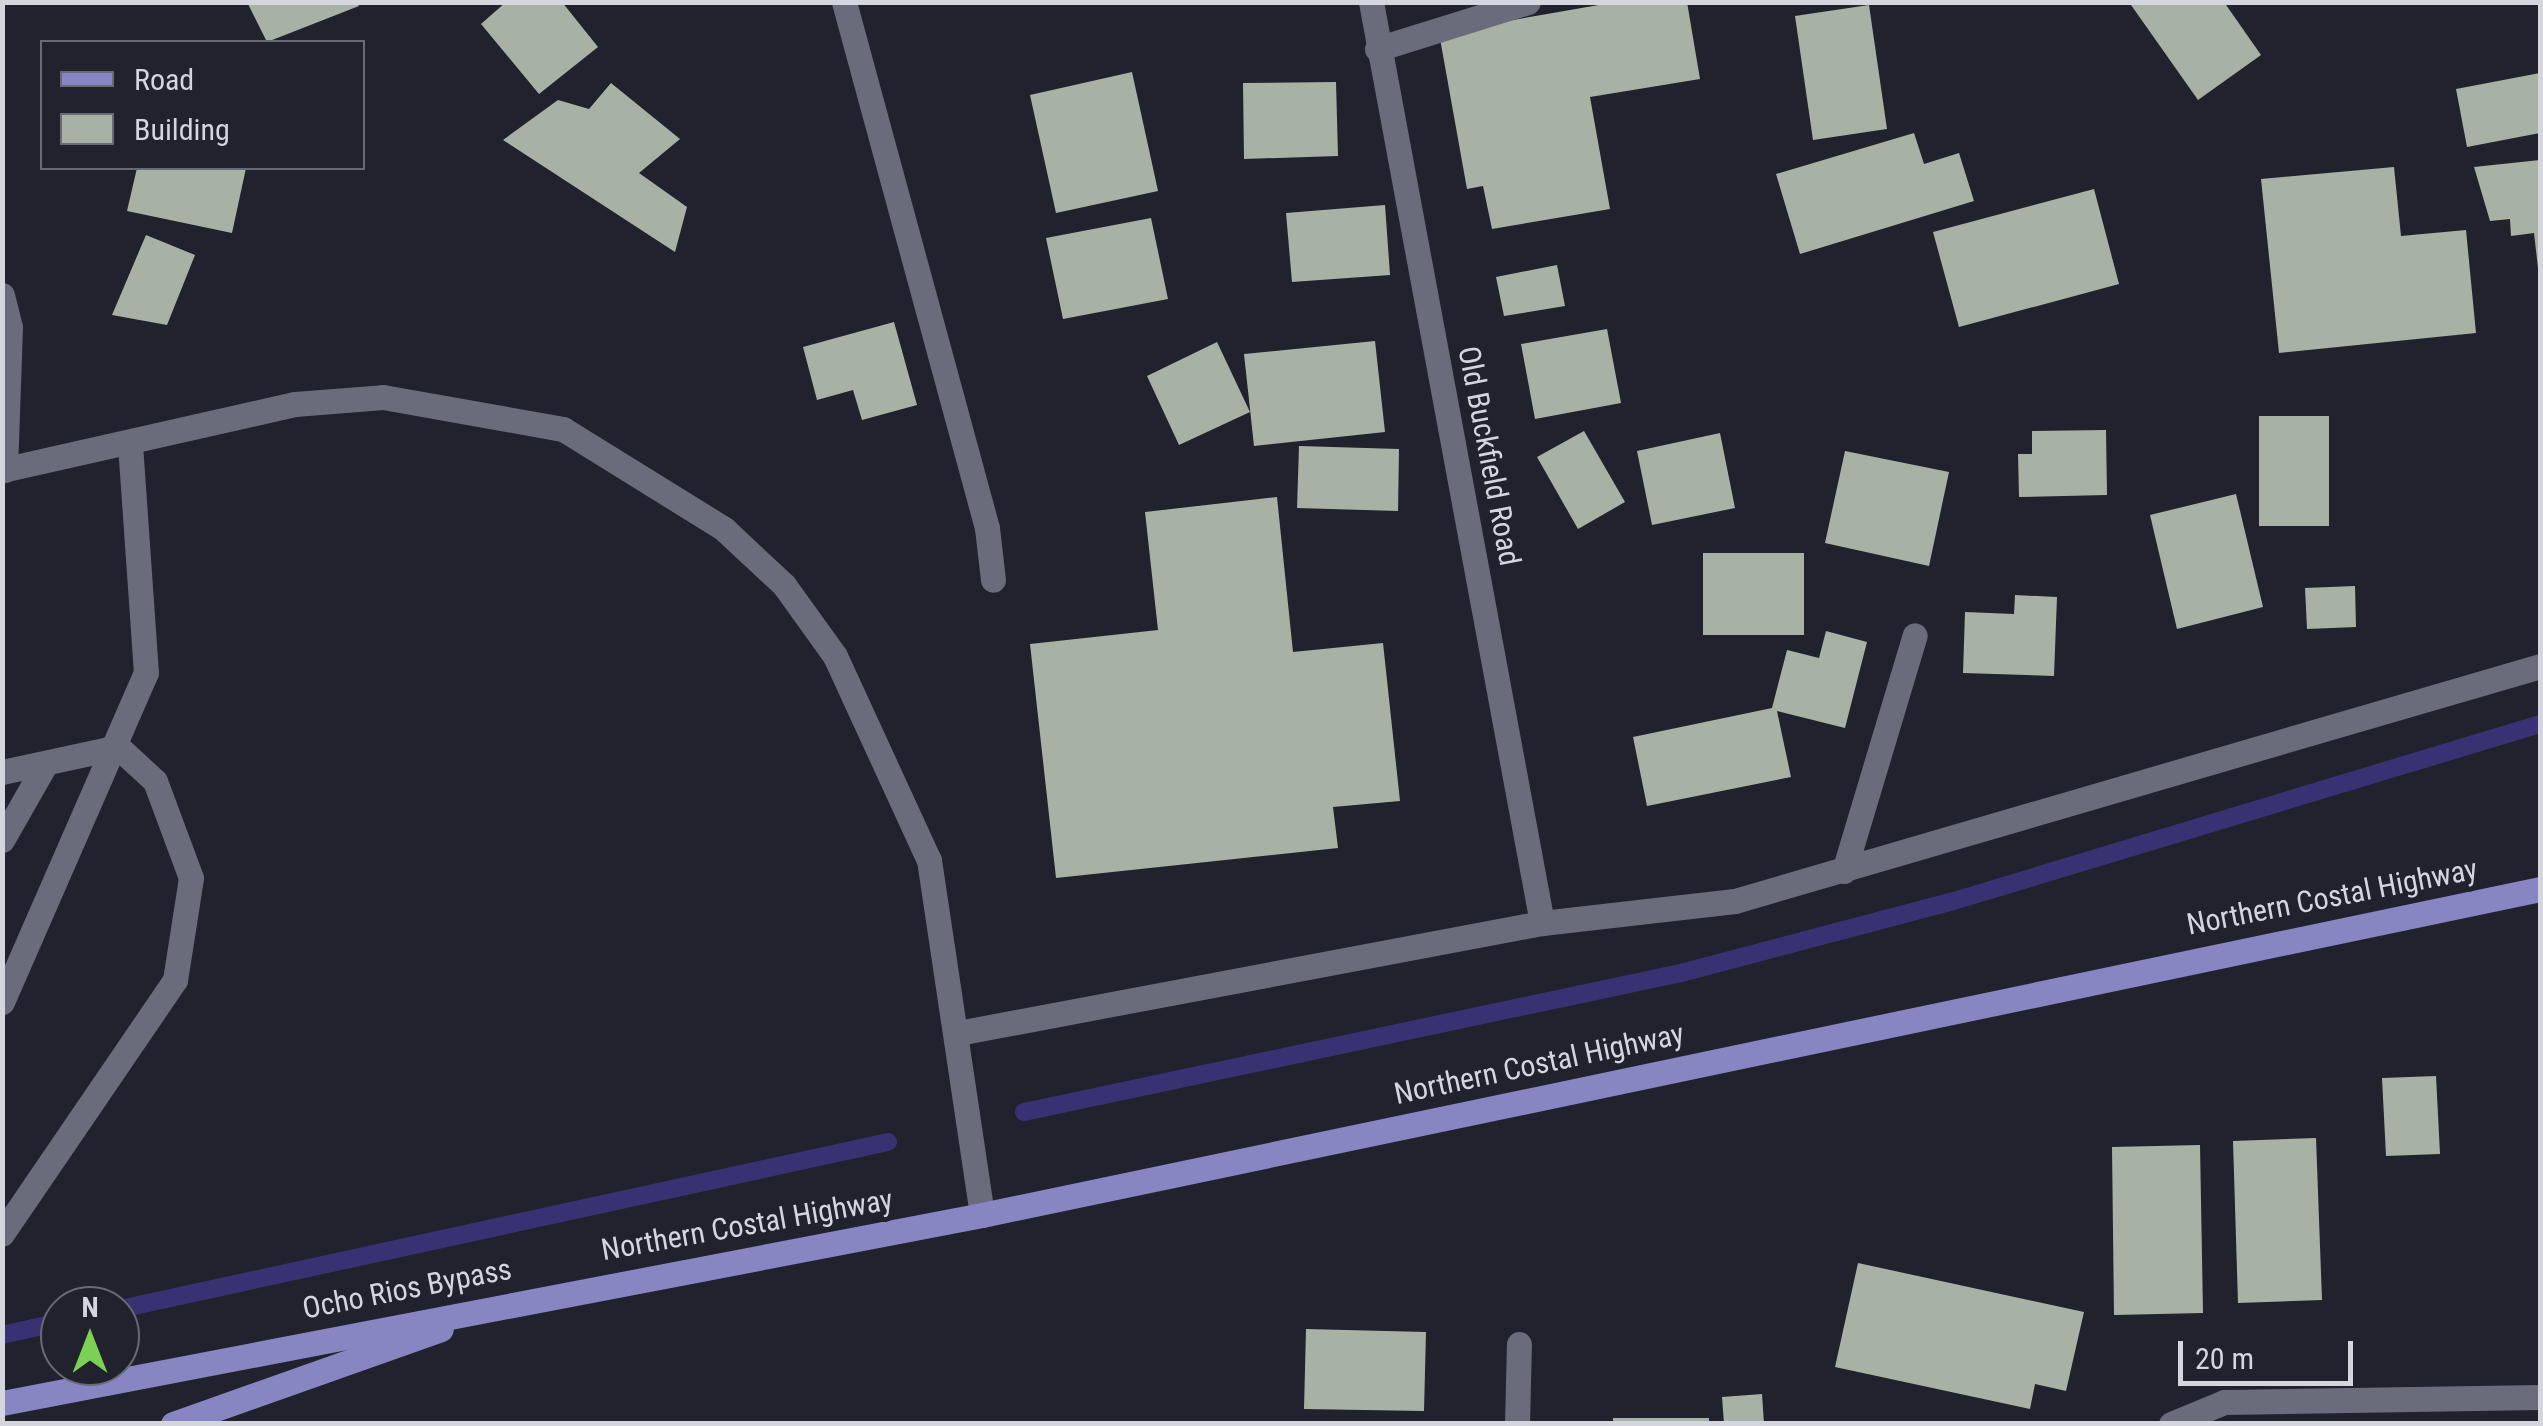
<!DOCTYPE html>
<style>
body{margin:0}
#map{position:relative;width:2543px;height:1426px;overflow:hidden;background:#21222e;font-family:"Roboto Condensed",sans-serif}
div>[style]{position:absolute}
[style*='--x']{left:calc(var(--x)*1px);top:calc(var(--y)*1px);width:calc(var(--w)*1px);rotate:calc(var(--a)*1deg)}
.stream>*{height:18px;margin:-9px;padding:0 9px;transform-origin:9px;border-radius:9px;background:#383272}
.building>*{inset:0;background:#a8b2a4}
.service>*{height:25px;margin:-12.5px;padding:0 12.5px;transform-origin:12.5px;border-radius:12.5px;background:#6b6c7b}
.minor>*{height:25px;margin:-12.5px;padding:0 12.5px;transform-origin:12.5px;border-radius:12.5px;background:#6b6c7b}
.primary>*{height:25px;margin:-12.5px;padding:0 12.5px;transform-origin:12.5px;border-radius:12.5px;background:#8786c3}
span{translate:-50% -50%;white-space:nowrap;text-align:center;line-height:1.15;-webkit-text-stroke:10px #21222e;paint-order:stroke}
.street-label{font-size:30px;color:#d4d5dd}
.frame{position:absolute;inset:0;border:5px solid #d4d5dd;pointer-events:none}
.legend{position:absolute;left:40px;top:40px;width:325px;height:130px;box-sizing:border-box;background:#21222e;border:2px solid #696a74;margin:0;padding:12px 18px;list-style:none;font-size:30px;color:#d4d5dd}
.legend li{display:flex;align-items:center;gap:20px;height:50px}
.legend b{width:50px;border:2px solid #696a74}
.north{position:absolute;left:40px;top:1286px;width:100px;height:100px;box-sizing:border-box;background:#21222e;border:2px solid #696a74;border-radius:50%;rotate:0deg;font-size:28px;font-weight:700;line-height:40px;text-align:center;color:#d4d5dd}
.north::after{content:'';display:block;margin:auto;width:35px;height:45px;background:#7cd155;clip-path:polygon(50% 0,100% 100%,50% 72%,0 100%)}
.scale{position:absolute;left:2178px;top:1341px;width:175px;height:45px;box-sizing:border-box;border:5px solid #d4d5dd;border-top:0;padding-left:12px;font-size:30px;line-height:35px;white-space:nowrap;color:#d4d5dd;-webkit-text-stroke:8px #21222e;paint-order:stroke}
</style>
<div id="map">
<div class="stream">
<i style="--x:1024;--y:1112;--w:672;--a:-11.95"></i>
<i style="--x:1681;--y:973;--w:282;--a:-14.8"></i>
<i style="--x:1954;--y:901;--w:612;--a:-16.81"></i>
<i style="--x:120;--y:1309;--w:786;--a:-12.27"></i>
<i style="--x:2;--y:1335;--w:59;--a:-12.6"></i>
</div>
<div class="building">
<i style="clip-path:polygon(247px 2px,357px 2px,359px 6px,267px 42px)"></i>
<i style="clip-path:polygon(506px 2px,562px 2px,598px 47px,539px 94px,481px 24px)"></i>
<i style="clip-path:polygon(1616px 2px,1687px 2px,1700px 79px,1590px 97px,1610px 209px,1492px 229px,1483px 186px,1467px 189px,1439px 33px)"></i>
<i style="clip-path:polygon(2224px 2px,2261px 55px,2198px 100px,2131px 5px)"></i>
<i style="clip-path:polygon(1869px 5px,1887px 129px,1813px 140px,1795px 16px)"></i>
<i style="clip-path:polygon(1132px 72px,1158px 191px,1056px 213px,1030px 95px)"></i>
<i style="clip-path:polygon(2540px 73px,2540px 133px,2467px 147px,2456px 89px)"></i>
<i style="clip-path:polygon(1336px 82px,1338px 156px,1244px 159px,1243px 83px)"></i>
<i style="clip-path:polygon(611px 83px,680px 139px,639px 173px,687px 207px,675px 252px,503px 140px,558px 100px,589px 109px)"></i>
<i style="clip-path:polygon(1914px 133px,1924px 164px,1959px 153px,1974px 201px,1800px 254px,1776px 174px)"></i>
<i style="clip-path:polygon(2540px 160px,2540px 268px,2538px 268px,2534px 233px,2511px 236px,2510px 219px,2490px 221px,2474px 167px)"></i>
<i style="clip-path:polygon(2394px 167px,2401px 236px,2466px 230px,2476px 333px,2279px 353px,2261px 179px)"></i>
<i style="clip-path:polygon(137px 168px,246px 168px,232px 233px,127px 211px)"></i>
<i style="clip-path:polygon(2094px 189px,2119px 284px,1959px 327px,1933px 232px)"></i>
<i style="clip-path:polygon(1385px 205px,1390px 275px,1292px 282px,1286px 213px)"></i>
<i style="clip-path:polygon(1151px 218px,1168px 299px,1063px 319px,1046px 238px)"></i>
<i style="clip-path:polygon(146px 235px,195px 255px,167px 325px,112px 315px)"></i>
<i style="clip-path:polygon(1557px 265px,1565px 306px,1504px 316px,1496px 277px)"></i>
<i style="clip-path:polygon(894px 322px,917px 405px,862px 420px,853px 390px,817px 400px,803px 347px)"></i>
<i style="clip-path:polygon(1607px 329px,1621px 403px,1535px 419px,1521px 344px)"></i>
<i style="clip-path:polygon(1375px 341px,1385px 432px,1254px 446px,1244px 354px)"></i>
<i style="clip-path:polygon(1217px 342px,1250px 412px,1179px 445px,1147px 376px)"></i>
<i style="clip-path:polygon(2259px 416px,2329px 416px,2329px 526px,2259px 526px)"></i>
<i style="clip-path:polygon(2106px 430px,2107px 495px,2019px 497px,2018px 454px,2032px 454px,2032px 431px)"></i>
<i style="clip-path:polygon(1584px 431px,1625px 502px,1578px 529px,1537px 457px)"></i>
<i style="clip-path:polygon(1720px 433px,1735px 508px,1652px 525px,1637px 451px)"></i>
<i style="clip-path:polygon(1299px 446px,1399px 449px,1398px 511px,1297px 508px)"></i>
<i style="clip-path:polygon(1845px 451px,1949px 472px,1929px 566px,1825px 543px)"></i>
<i style="clip-path:polygon(2236px 494px,2263px 607px,2177px 629px,2150px 515px)"></i>
<i style="clip-path:polygon(1277px 497px,1293px 652px,1383px 643px,1400px 801px,1333px 807px,1338px 848px,1056px 878px,1030px 644px,1158px 630px,1145px 512px)"></i>
<i style="clip-path:polygon(1703px 553px,1804px 553px,1804px 635px,1703px 635px)"></i>
<i style="clip-path:polygon(2355px 586px,2356px 627px,2307px 629px,2305px 588px)"></i>
<i style="clip-path:polygon(2015px 595px,2057px 597px,2054px 676px,1963px 673px,1965px 612px,2014px 614px)"></i>
<i style="clip-path:polygon(1826px 631px,1867px 642px,1845px 728px,1777px 711px,1791px 777px,1647px 806px,1633px 737px,1772px 708px,1787px 650px,1819px 658px)"></i>
<i style="clip-path:polygon(2436px 1076px,2440px 1154px,2386px 1156px,2382px 1078px)"></i>
<i style="clip-path:polygon(2316px 1138px,2322px 1300px,2238px 1303px,2233px 1141px)"></i>
<i style="clip-path:polygon(2200px 1145px,2203px 1313px,2114px 1315px,2112px 1147px)"></i>
<i style="clip-path:polygon(1858px 1263px,2084px 1312px,2066px 1391px,2035px 1384px,2030px 1409px,1835px 1367px)"></i>
<i style="clip-path:polygon(1306px 1329px,1426px 1332px,1424px 1411px,1304px 1409px)"></i>
<i style="clip-path:polygon(1762px 1394px,1764px 1424px,1724px 1424px,1722px 1397px)"></i>
<i style="clip-path:polygon(1613px 1418px,1709px 1418px,1709px 1424px,1613px 1424px)"></i>
</div>
<div class="service">
<i style="--x:2;--y:295;--w:33;--a:76"></i>
<i style="--x:10;--y:327;--w:143;--a:92"></i>
<i style="--x:2;--y:772;--w:119;--a:-12.2"></i>
<i style="--x:118;--y:747;--w:50;--a:42.6"></i>
<i style="--x:155;--y:781;--w:103;--a:69.6"></i>
<i style="--x:191;--y:878;--w:103;--a:98.9"></i>
<i style="--x:175;--y:980;--w:307;--a:124.3"></i>
<i style="--x:2;--y:840;--w:89;--a:-60.3"></i>
<i style="--x:2;--y:1002;--w:359;--a:-66.4"></i>
<i style="--x:146;--y:673;--w:231;--a:-94"></i>
</div>
<div class="minor">
<i style="--x:844;--y:2;--w:545;--a:74.79"></i>
<i style="--x:987;--y:528;--w:52;--a:83.4"></i>
<i style="--x:1371;--y:2;--w:937;--a:79.48"></i>
<i style="--x:1377;--y:49;--w:158;--a:-17.3"></i>
<i style="--x:2;--y:470;--w:300;--a:-12.7"></i>
<i style="--x:295;--y:404;--w:88;--a:-4.5"></i>
<i style="--x:383;--y:397;--w:183;--a:10.1"></i>
<i style="--x:563;--y:429;--w:190;--a:31.8"></i>
<i style="--x:724;--y:529;--w:82;--a:43"></i>
<i style="--x:784;--y:585;--w:87;--a:54.3"></i>
<i style="--x:835;--y:656;--w:225;--a:65.3"></i>
<i style="--x:929;--y:860;--w:359;--a:81.5"></i>
<i style="--x:1844;--y:871;--w:246;--a:-73.3"></i>
<i style="--x:958;--y:1033;--w:594;--a:-10.67"></i>
<i style="--x:1542;--y:923;--w:194;--a:-6.5"></i>
<i style="--x:1735;--y:901;--w:839;--a:-16.27"></i>
<i style="--x:1517;--y:1424;--w:80;--a:-88.6"></i>
<i style="--x:2171;--y:1424;--w:57;--a:-22.5"></i>
<i style="--x:2224;--y:1402;--w:316;--a:-0.9"></i>
</div>
<div class="primary">
<i style="--x:2;--y:1403;--w:998;--a:-10.86"></i>
<i style="--x:982;--y:1215;--w:1592;--a:-11.82"></i>
<i style="--x:173;--y:1424;--w:284;--a:-19.5"></i>
</div>
<div class="street-label">
<span style="left:1489px;top:456px;rotate:79deg">Old Buckfield Road</span>
<span style="left:2332px;top:897px;rotate:-11deg">Northern Costal Highway</span>
<span style="left:1539px;top:1064px;rotate:-12deg">Northern Costal Highway</span>
<span style="left:747px;top:1225px;rotate:-10deg">Northern Costal Highway</span>
<span style="left:407px;top:1289px;rotate:-11deg">Ocho Rios Bypass</span>
</div>
<div class="frame"></div>
<ul class="legend">
<li><b style="height:12px;background:#8786c3"></b>Road</li>
<li><b style="height:28px;background:#a8b2a4"></b>Building</li>
</ul>
<div class="north">N</div>
<div class="scale">20 m</div>
</div>
